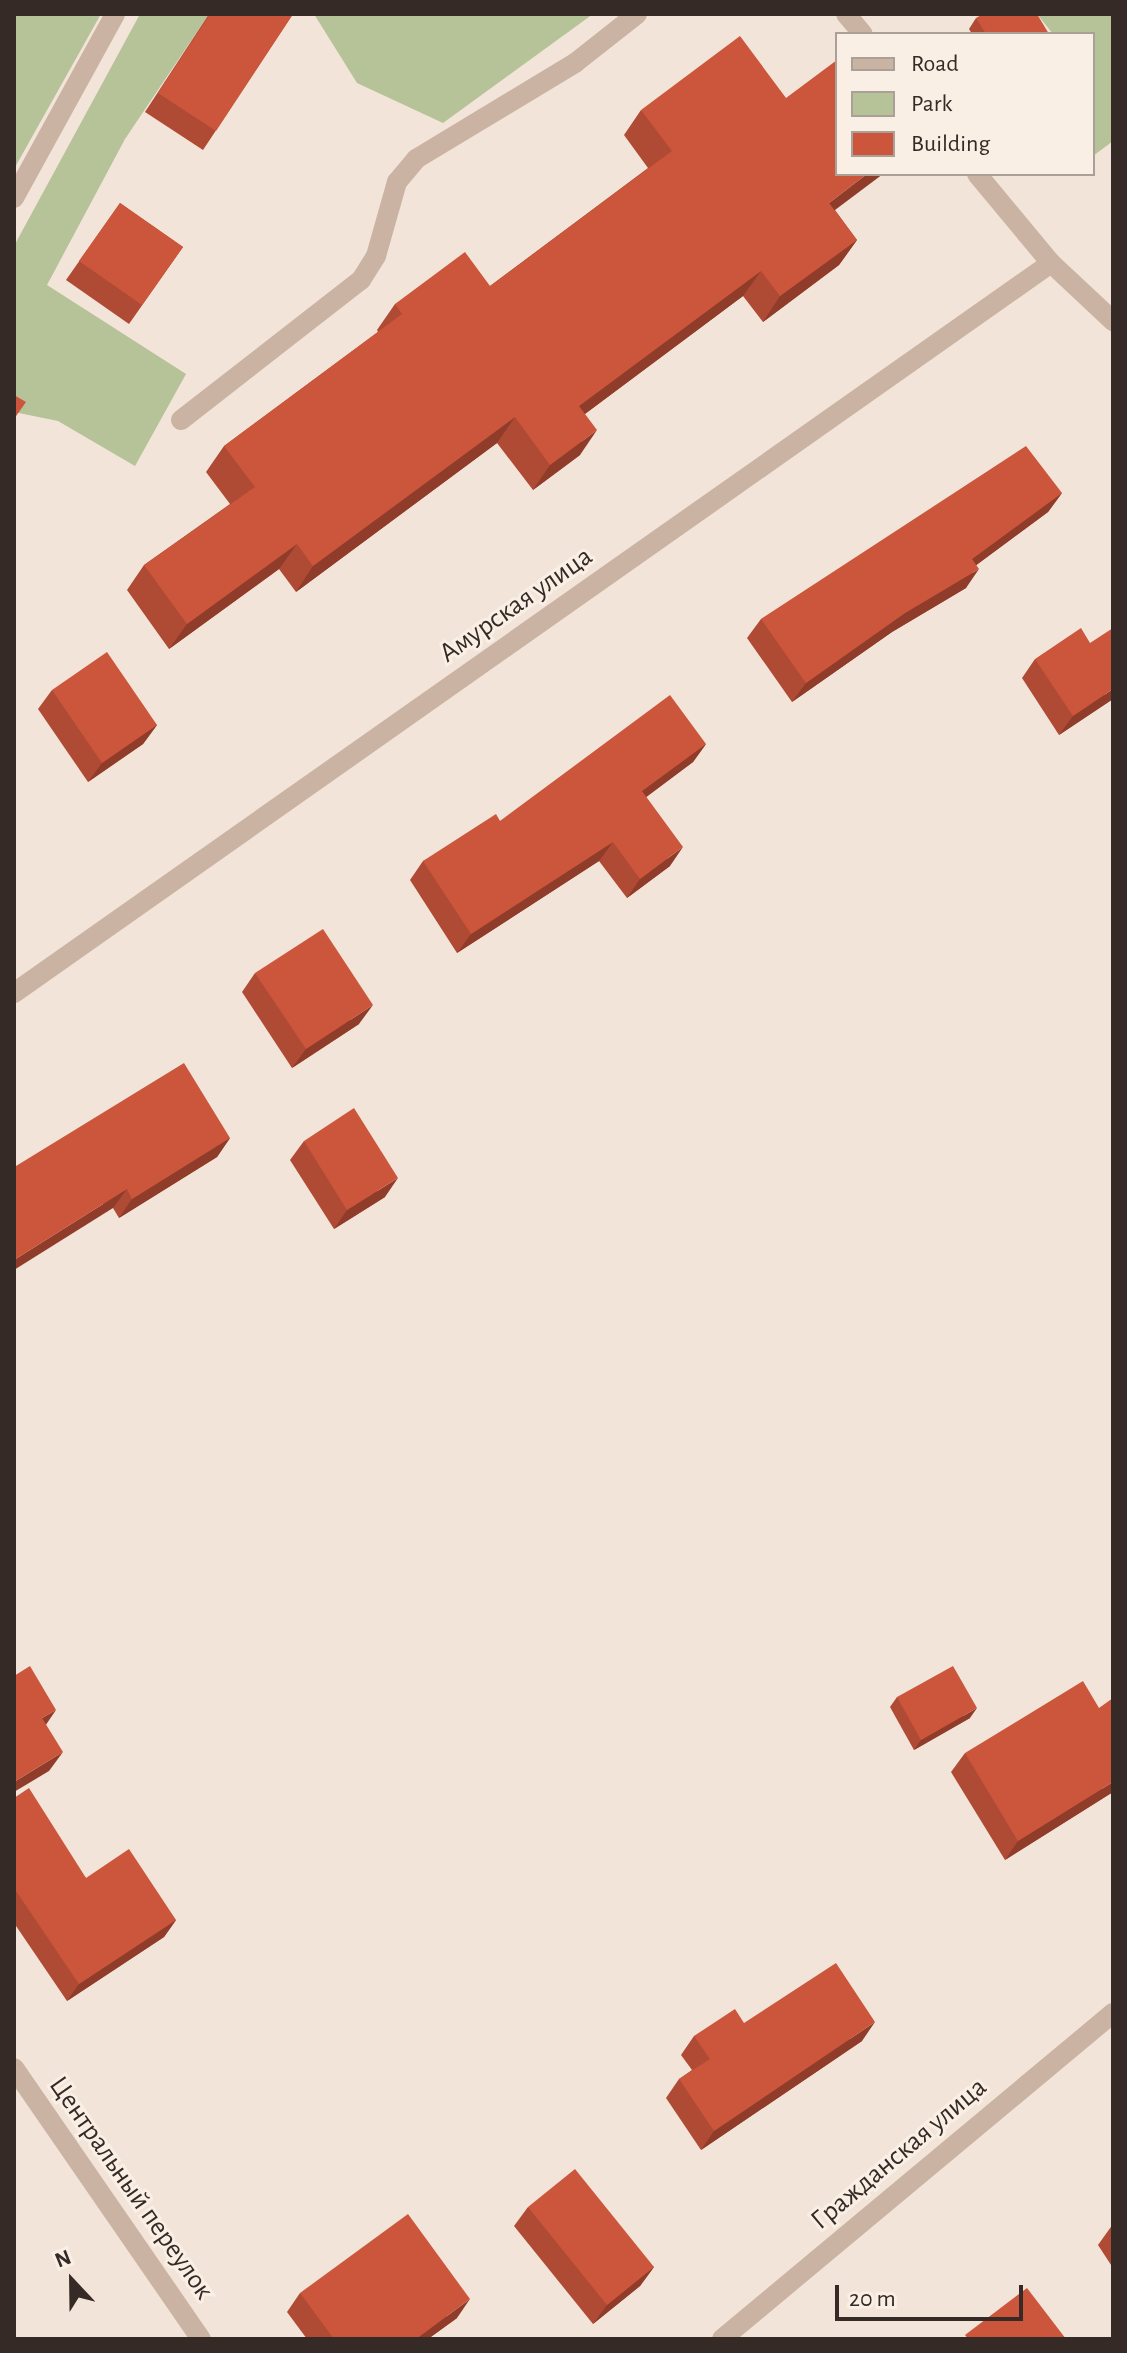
<!DOCTYPE html>
<meta charset="utf-8">
<style>
body{margin:0}
#map{position:relative;width:1127px;height:2353px;overflow:hidden;background:#f2e4d8;font-family:"Alegreya Sans",sans-serif}
div>[style]{position:absolute}
[style*='--x']{left:calc(var(--x)*1px);top:calc(var(--y)*1px);width:calc(var(--w)*1px);rotate:calc(var(--a)*1deg)}
.green>*{inset:0;background:#b6c297}
.service>*{height:20px;margin:-10px;padding:0 10px;transform-origin:10px;border-radius:10px;background:#cbb3a3}
.minor>*{height:20px;margin:-10px;padding:0 10px;transform-origin:10px;border-radius:10px;background:#cbb3a3}
.wall>*{inset:0;background:#af4a34}
.shaded-wall>*{inset:0;background:#8f3c2a}
.building>*{inset:0;background:#cc563c}
span{translate:-50% -50%;white-space:nowrap;text-align:center;line-height:1.15;-webkit-text-stroke:6px #faefe4;paint-order:stroke}
.street-label{font-size:28px;color:#352a26}
.frame{position:absolute;inset:0;border:16px solid #352a26;pointer-events:none}
.legend{position:absolute;left:835px;top:32px;width:260px;height:144px;box-sizing:border-box;background:#faefe4;border:2px solid #aba098;margin:0;padding:10px 14px;list-style:none;font-size:24px;color:#352a26}
.legend li{display:flex;align-items:center;gap:16px;height:40px}
.legend b{width:40px;border:2px solid #aba098}
.north{position:absolute;left:32px;top:2241px;width:80px;height:80px;-webkit-text-stroke:6px #faefe4;paint-order:stroke;rotate:338deg;font-size:22px;font-weight:700;line-height:32px;text-align:center;color:#352a26}
.north::after{content:'';display:block;margin:auto;width:28px;height:36px;background:#352a26;clip-path:polygon(50% 0,100% 100%,50% 72%,0 100%)}
.scale{position:absolute;left:835px;top:2285px;width:188px;height:36px;box-sizing:border-box;border:4px solid #352a26;border-top:0;padding-left:10px;font-size:24px;line-height:28px;white-space:nowrap;color:#352a26;-webkit-text-stroke:6px #faefe4;paint-order:stroke}
</style>
<div id="map">
<div class="green">
<i style="clip-path:polygon(14px 14px,101px 14px,14px 169px)"></i>
<i style="clip-path:polygon(140px 14px,209px 14px,125px 139px,47px 285px,186px 374px,135px 466px,58px 421px,14px 412px,14px 246px)"></i>
<i style="clip-path:polygon(314px 14px,593px 14px,443px 123px,357px 83px)"></i>
<i style="clip-path:polygon(1037px 14px,1113px 14px,1113px 141px,1093px 156px,1093px 34px,1053px 34px)"></i>
</div>
<div class="service">
<i style="--x:181;--y:420;--w:228;--a:-37.9"></i>
<i style="--x:361;--y:280;--w:28;--a:-58"></i>
<i style="--x:376;--y:256;--w:77;--a:-74.2"></i>
<i style="--x:397;--y:182;--w:30;--a:-50"></i>
<i style="--x:416;--y:159;--w:186;--a:-31.1"></i>
<i style="--x:575;--y:63;--w:79;--a:-38.3"></i>
</div>
<div class="minor">
<i style="--x:846;--y:14;--w:26;--a:50"></i>
<i style="--x:977;--y:174;--w:116;--a:50.3"></i>
<i style="--x:1051;--y:263;--w:85;--a:43.1"></i>
<i style="--x:14;--y:198;--w:210;--a:-61.2"></i>
<i style="--x:14;--y:993;--w:1268;--a:-35.14"></i>
<i style="--x:14;--y:2068;--w:329;--a:55.4"></i>
<i style="--x:722;--y:2339;--w:509;--a:-39.82"></i>
</div>
<div class="wall">
<i style="clip-path:polygon(209px 14px,293px 14px,203px 150px,145px 112px)"></i>
<i style="clip-path:polygon(976px 18px,1049px 34px,972px 34px,969px 29px)"></i>
<i style="clip-path:polygon(641px 110px,835px 210px,857px 240px,839px 265px,763px 322px,743px 296px,585px 414px,580px 455px,533px 490px,497px 443px,296px 592px,279px 569px,169px 649px,127px 590px,144px 565px,230px 504px,206px 472px,224px 446px,378px 332px,377px 330px,395px 304px,490px 286px,648px 168px,624px 135px)"></i>
<i style="clip-path:polygon(120px 203px,183px 247px,129px 324px,66px 280px)"></i>
<i style="clip-path:polygon(1062px 493px,1048px 512px,976px 565px,966px 588px,892px 632px,792px 702px,747px 638px,761px 619px)"></i>
<i style="clip-path:polygon(1035px 659px,1113px 699px,1059px 735px,1022px 678px)"></i>
<i style="clip-path:polygon(52px 690px,157px 725px,143px 744px,88px 782px,38px 709px)"></i>
<i style="clip-path:polygon(706px 744px,693px 762px,646px 797px,670px 866px,627px 898px,599px 861px,457px 953px,410px 880px,423px 861px,500px 821px)"></i>
<i style="clip-path:polygon(255px 973px,359px 1024px,292px 1068px,242px 992px)"></i>
<i style="clip-path:polygon(230px 1138px,217px 1157px,119px 1218px,113px 1208px,16px 1166px)"></i>
<i style="clip-path:polygon(304px 1141px,385px 1197px,334px 1229px,290px 1160px)"></i>
<i style="clip-path:polygon(897px 1697px,970px 1718px,914px 1750px,890px 1707px)"></i>
<i style="clip-path:polygon(965px 1753px,1113px 1792px,1005px 1860px,951px 1772px)"></i>
<i style="clip-path:polygon(14px 1798px,86px 1878px,176px 1920px,164px 1937px,67px 2001px,14px 1923px)"></i>
<i style="clip-path:polygon(744px 2023px,862px 2041px,701px 2150px,666px 2098px,679px 2079px,692px 2070px,681px 2055px,694px 2036px)"></i>
<i style="clip-path:polygon(528px 2207px,654px 2267px,640px 2286px,593px 2324px,514px 2226px)"></i>
<i style="clip-path:polygon(1113px 2224px,1113px 2268px,1098px 2245px)"></i>
<i style="clip-path:polygon(300px 2293px,457px 2318px,428px 2339px,307px 2339px,287px 2312px)"></i>
</div>
<div class="shaded-wall">
<i style="clip-path:polygon(867px 174px,883px 174px,811px 228px,829px 203px)"></i>
<i style="clip-path:polygon(857px 240px,839px 265px,763px 322px,780px 296px)"></i>
<i style="clip-path:polygon(761px 271px,743px 296px,562px 431px,579px 406px)"></i>
<i style="clip-path:polygon(515px 417px,497px 443px,296px 592px,313px 566px)"></i>
<i style="clip-path:polygon(597px 430px,580px 455px,533px 490px,550px 465px)"></i>
<i style="clip-path:polygon(1062px 493px,1048px 512px,959px 578px,972px 559px)"></i>
<i style="clip-path:polygon(297px 544px,279px 569px,169px 649px,187px 624px)"></i>
<i style="clip-path:polygon(979px 569px,966px 588px,892px 632px,792px 702px,806px 683px,905px 613px)"></i>
<i style="clip-path:polygon(1113px 689px,1113px 699px,1059px 735px,1073px 716px)"></i>
<i style="clip-path:polygon(157px 725px,143px 744px,88px 782px,102px 763px)"></i>
<i style="clip-path:polygon(706px 744px,693px 762px,629px 810px,642px 791px)"></i>
<i style="clip-path:polygon(613px 842px,599px 861px,457px 953px,471px 934px)"></i>
<i style="clip-path:polygon(683px 847px,670px 866px,627px 898px,640px 879px)"></i>
<i style="clip-path:polygon(373px 1005px,359px 1024px,292px 1068px,306px 1049px)"></i>
<i style="clip-path:polygon(230px 1138px,217px 1157px,119px 1218px,132px 1199px)"></i>
<i style="clip-path:polygon(398px 1178px,385px 1197px,334px 1229px,347px 1210px)"></i>
<i style="clip-path:polygon(127px 1189px,113px 1208px,14px 1270px,14px 1260px)"></i>
<i style="clip-path:polygon(977px 1708px,970px 1718px,914px 1750px,921px 1740px)"></i>
<i style="clip-path:polygon(56px 1710px,43px 1729px,42px 1718px)"></i>
<i style="clip-path:polygon(63px 1752px,49px 1771px,14px 1792px,14px 1782px)"></i>
<i style="clip-path:polygon(1113px 1782px,1113px 1792px,1005px 1860px,1018px 1841px)"></i>
<i style="clip-path:polygon(176px 1920px,164px 1937px,67px 2001px,79px 1984px)"></i>
<i style="clip-path:polygon(875px 2022px,862px 2041px,701px 2150px,714px 2131px)"></i>
<i style="clip-path:polygon(654px 2267px,640px 2286px,593px 2324px,607px 2305px)"></i>
<i style="clip-path:polygon(470px 2299px,457px 2318px,428px 2339px,416px 2339px)"></i>
</div>
<div class="building">
<i style="clip-path:polygon(210px 14px,293px 14px,216px 131px,158px 93px)"></i>
<i style="clip-path:polygon(983px 14px,1037px 14px,1049px 34px,986px 34px,976px 18px)"></i>
<i style="clip-path:polygon(740px 36px,786px 98px,837px 60px,837px 174px,867px 174px,829px 203px,857px 240px,780px 296px,761px 271px,579px 406px,597px 430px,550px 465px,515px 417px,313px 566px,297px 544px,187px 624px,144px 565px,255px 487px,224px 446px,402px 314px,395px 304px,465px 252px,490px 286px,672px 151px,641px 110px)"></i>
<i style="clip-path:polygon(120px 203px,183px 247px,142px 305px,79px 261px)"></i>
<i style="clip-path:polygon(14px 395px,26px 402px,14px 419px)"></i>
<i style="clip-path:polygon(1026px 446px,1062px 493px,972px 559px,979px 569px,905px 613px,806px 683px,761px 619px)"></i>
<i style="clip-path:polygon(1081px 628px,1090px 643px,1113px 628px,1113px 689px,1073px 716px,1035px 659px)"></i>
<i style="clip-path:polygon(107px 652px,157px 725px,102px 763px,52px 690px)"></i>
<i style="clip-path:polygon(670px 695px,706px 744px,642px 791px,683px 847px,640px 879px,613px 842px,471px 934px,423px 861px,496px 814px,500px 821px)"></i>
<i style="clip-path:polygon(323px 929px,373px 1005px,306px 1049px,255px 973px)"></i>
<i style="clip-path:polygon(184px 1063px,230px 1138px,132px 1199px,127px 1189px,14px 1260px,14px 1163px,16px 1166px)"></i>
<i style="clip-path:polygon(354px 1108px,398px 1178px,347px 1210px,304px 1141px)"></i>
<i style="clip-path:polygon(30px 1666px,56px 1710px,42px 1718px,63px 1752px,14px 1782px,14px 1676px)"></i>
<i style="clip-path:polygon(953px 1666px,977px 1708px,921px 1740px,897px 1697px)"></i>
<i style="clip-path:polygon(1083px 1681px,1099px 1708px,1113px 1698px,1113px 1782px,1018px 1841px,965px 1753px)"></i>
<i style="clip-path:polygon(29px 1788px,86px 1878px,129px 1849px,176px 1920px,79px 1984px,14px 1888px,14px 1798px)"></i>
<i style="clip-path:polygon(836px 1963px,875px 2022px,714px 2131px,679px 2079px,710px 2059px,694px 2036px,735px 2009px,744px 2023px)"></i>
<i style="clip-path:polygon(575px 2169px,654px 2267px,607px 2305px,528px 2207px)"></i>
<i style="clip-path:polygon(408px 2214px,470px 2299px,416px 2339px,334px 2339px,300px 2293px)"></i>
<i style="clip-path:polygon(1027px 2288px,1066px 2339px,968px 2339px,965px 2335px)"></i>
</div>
<div class="street-label">
<span style="left:516px;top:605px;rotate:-35deg">Амурская улица</span>
<span style="left:899px;top:2154px;rotate:-40deg">Гражданская улица</span>
<span style="left:131px;top:2188px;rotate:55deg">Центральный переулок</span>
</div>
<div class="frame"></div>
<ul class="legend">
<li><b style="height:10px;background:#cbb3a3"></b>Road</li>
<li><b style="height:22px;background:#b6c297"></b>Park</li>
<li><b style="height:22px;background:#cc563c"></b>Building</li>
</ul>
<div class="north">N</div>
<div class="scale">20 m</div>
</div>
